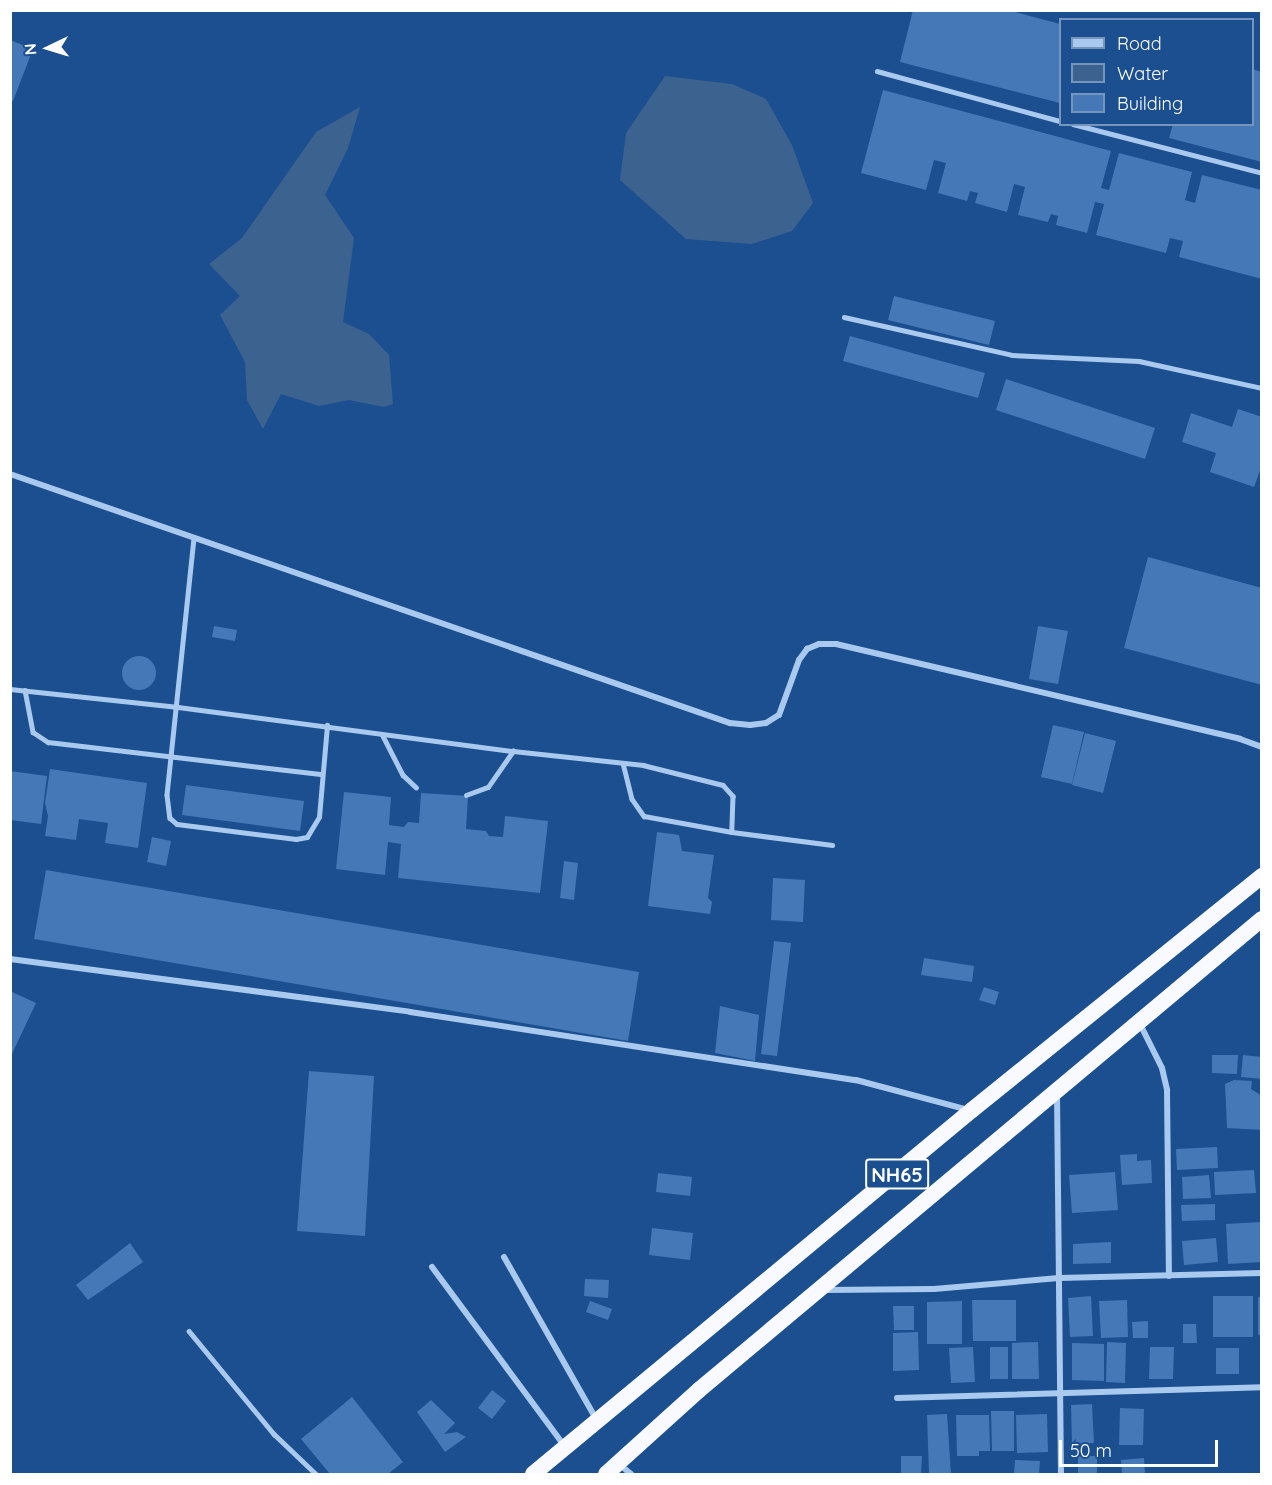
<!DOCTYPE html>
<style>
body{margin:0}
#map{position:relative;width:1272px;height:1485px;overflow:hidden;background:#1b4f8f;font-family:Quicksand,sans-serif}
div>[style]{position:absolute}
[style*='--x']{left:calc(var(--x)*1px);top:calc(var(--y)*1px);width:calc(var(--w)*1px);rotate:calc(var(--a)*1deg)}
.water>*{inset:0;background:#3c6290}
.building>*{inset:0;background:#4478b7}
.round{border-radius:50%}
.service>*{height:4.5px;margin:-2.25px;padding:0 2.25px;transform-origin:2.25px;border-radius:2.25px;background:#a9c9ee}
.minor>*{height:6px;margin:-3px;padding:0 3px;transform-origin:3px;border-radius:3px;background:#a9c9ee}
.trunk>*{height:16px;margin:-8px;padding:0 8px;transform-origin:8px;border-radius:8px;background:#f8faff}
span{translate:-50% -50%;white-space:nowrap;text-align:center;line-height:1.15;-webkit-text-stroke:6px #1b4f8f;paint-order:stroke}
.shield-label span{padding:2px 4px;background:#1b4f8f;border:2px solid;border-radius:4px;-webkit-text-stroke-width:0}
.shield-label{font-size:20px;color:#fff;font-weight:700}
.frame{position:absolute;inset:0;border:12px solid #fff;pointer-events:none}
.legend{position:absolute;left:1059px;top:18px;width:195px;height:108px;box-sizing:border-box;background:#1b4f8f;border:2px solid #7695bc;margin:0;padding:8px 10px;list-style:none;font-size:18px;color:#fff}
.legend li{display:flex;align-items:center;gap:12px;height:30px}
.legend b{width:30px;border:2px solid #7695bc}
.north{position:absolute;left:18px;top:18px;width:60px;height:60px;-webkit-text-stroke:4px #1b4f8f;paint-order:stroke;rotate:266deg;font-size:16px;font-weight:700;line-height:24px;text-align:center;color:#fff}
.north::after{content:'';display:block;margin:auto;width:21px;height:27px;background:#fff;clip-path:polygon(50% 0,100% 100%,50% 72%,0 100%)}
.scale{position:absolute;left:1059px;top:1440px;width:159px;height:27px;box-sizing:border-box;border:3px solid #fff;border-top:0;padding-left:8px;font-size:18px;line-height:21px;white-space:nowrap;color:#fff;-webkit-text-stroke:4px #1b4f8f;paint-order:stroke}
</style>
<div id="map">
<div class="water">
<i style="clip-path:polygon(665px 76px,732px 84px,766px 99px,792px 145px,813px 203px,792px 231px,752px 244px,686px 239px,620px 180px,626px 133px)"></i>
<i style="clip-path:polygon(360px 107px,348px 148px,325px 195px,354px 238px,343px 322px,369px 334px,389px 355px,393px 404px,384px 407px,349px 400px,319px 406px,281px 394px,263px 429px,247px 400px,245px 362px,220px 315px,240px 296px,209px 264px,242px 238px,316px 132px)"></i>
</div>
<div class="building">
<i style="clip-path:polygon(913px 10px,1008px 10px,1060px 24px,1060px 103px,900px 62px)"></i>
<i style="clip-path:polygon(10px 40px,33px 49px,13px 101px,10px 101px)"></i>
<i style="clip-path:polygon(1252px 69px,1262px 72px,1262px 162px,1169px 138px,1173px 124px,1252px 124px)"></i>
<i style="clip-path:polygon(883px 90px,1111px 151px,1101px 188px,1109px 190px,1119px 153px,1192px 172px,1185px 200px,1195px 203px,1202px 175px,1262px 190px,1262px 279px,1179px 257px,1183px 241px,1170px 238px,1166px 253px,1096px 235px,1104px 204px,1095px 202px,1087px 233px,1056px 225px,1058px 216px,1051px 214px,1048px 222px,1018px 215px,1025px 187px,1014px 184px,1007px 212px,975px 203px,978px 193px,970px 191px,967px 201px,938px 193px,946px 163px,934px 160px,926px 190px,861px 173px)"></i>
<i style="clip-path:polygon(894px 296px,995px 321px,989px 345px,888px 320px)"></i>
<i style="clip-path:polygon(850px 336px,985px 373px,978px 398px,843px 361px)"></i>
<i style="clip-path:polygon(1006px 379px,1155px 428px,1145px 459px,996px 410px)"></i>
<i style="clip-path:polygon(1238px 409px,1262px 417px,1262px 465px,1254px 487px,1210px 472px,1216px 453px,1182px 442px,1191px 413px,1232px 427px)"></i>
<i style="clip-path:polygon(1148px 557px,1262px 588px,1262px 685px,1124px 648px)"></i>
<i style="clip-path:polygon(214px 626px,237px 630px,235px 641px,212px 637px)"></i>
<i style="clip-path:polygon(1038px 626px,1068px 631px,1058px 684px,1029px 679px)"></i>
<i class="round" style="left:122px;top:656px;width:34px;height:34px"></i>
<i style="clip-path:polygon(1053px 725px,1084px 732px,1072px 784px,1041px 777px)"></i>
<i style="clip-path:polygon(1085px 733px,1116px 741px,1103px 793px,1072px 785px)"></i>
<i style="clip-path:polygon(50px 769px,147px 783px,138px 848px,105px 843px,108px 823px,79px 819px,76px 840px,45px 836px,48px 816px,45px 803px)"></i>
<i style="clip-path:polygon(10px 771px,47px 776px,41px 824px,10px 820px)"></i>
<i style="clip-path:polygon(186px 785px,304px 801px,300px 831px,182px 815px)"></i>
<i style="clip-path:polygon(344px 792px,391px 797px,389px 825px,404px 827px,408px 822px,419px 823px,421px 793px,468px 796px,466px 829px,486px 831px,489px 836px,503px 837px,505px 816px,548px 821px,540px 893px,398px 878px,401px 844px,388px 842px,385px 875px,336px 869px)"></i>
<i style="clip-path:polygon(657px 832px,679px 835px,682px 851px,714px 855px,708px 898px,712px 902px,710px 914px,648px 906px)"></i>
<i style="clip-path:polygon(152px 837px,171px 841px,166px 866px,147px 862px)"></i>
<i style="clip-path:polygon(564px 861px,578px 863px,574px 900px,560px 898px)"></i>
<i style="clip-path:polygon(46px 870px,639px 972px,628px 1041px,34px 939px)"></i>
<i style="clip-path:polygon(773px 878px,805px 880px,803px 922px,771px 920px)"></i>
<i style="clip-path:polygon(774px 941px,791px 943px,777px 1056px,761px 1054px)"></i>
<i style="clip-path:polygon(924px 958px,974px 966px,972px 982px,921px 975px)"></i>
<i style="clip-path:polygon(984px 987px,999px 992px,995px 1005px,979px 1000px)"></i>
<i style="clip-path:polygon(10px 991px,36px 1003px,10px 1058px)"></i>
<i style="clip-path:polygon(720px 1006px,759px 1015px,755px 1061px,715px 1053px)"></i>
<i style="clip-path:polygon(1212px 1055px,1238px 1055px,1237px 1074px,1212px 1073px)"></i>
<i style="clip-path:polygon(1243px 1055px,1262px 1057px,1262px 1079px,1241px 1077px)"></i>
<i style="clip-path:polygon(309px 1071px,374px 1076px,365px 1236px,297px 1231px)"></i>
<i style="clip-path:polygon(1234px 1080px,1252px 1081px,1251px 1089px,1262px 1096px,1262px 1130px,1227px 1128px,1225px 1084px)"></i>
<i style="clip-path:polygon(1217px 1147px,1218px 1168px,1177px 1170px,1176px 1149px)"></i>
<i style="clip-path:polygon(1137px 1154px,1137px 1161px,1151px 1160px,1152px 1183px,1122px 1185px,1120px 1155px)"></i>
<i style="clip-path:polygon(1254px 1170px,1256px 1193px,1215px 1195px,1214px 1172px)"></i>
<i style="clip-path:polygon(1115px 1172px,1118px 1210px,1072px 1213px,1069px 1175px)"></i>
<i style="clip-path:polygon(658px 1173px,692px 1177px,690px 1196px,656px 1192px)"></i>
<i style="clip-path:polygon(1209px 1175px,1211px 1198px,1183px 1199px,1182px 1177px)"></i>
<i style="clip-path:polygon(1215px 1204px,1215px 1220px,1182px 1221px,1181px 1205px)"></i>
<i style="clip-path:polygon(1261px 1222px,1262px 1262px,1228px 1264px,1226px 1224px)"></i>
<i style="clip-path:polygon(652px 1228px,693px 1233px,690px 1260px,649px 1255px)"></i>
<i style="clip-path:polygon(1216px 1238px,1218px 1262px,1184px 1265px,1182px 1241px)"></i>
<i style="clip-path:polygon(1111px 1242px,1111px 1263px,1073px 1264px,1073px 1244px)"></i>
<i style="clip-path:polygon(130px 1243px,143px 1262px,88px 1300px,76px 1285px)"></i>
<i style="clip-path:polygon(585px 1279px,609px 1280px,608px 1298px,584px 1296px)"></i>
<i style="clip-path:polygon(1091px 1296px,1093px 1336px,1070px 1337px,1068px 1298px)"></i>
<i style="clip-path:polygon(1213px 1296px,1253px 1296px,1253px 1337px,1213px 1337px)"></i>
<i style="clip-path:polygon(1258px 1297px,1262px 1297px,1262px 1335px,1258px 1335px)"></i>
<i style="clip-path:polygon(972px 1300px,1016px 1300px,1016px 1341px,973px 1341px)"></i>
<i style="clip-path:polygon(1127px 1300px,1128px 1337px,1101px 1338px,1099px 1301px)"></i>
<i style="clip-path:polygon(590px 1301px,612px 1309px,608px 1320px,586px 1312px)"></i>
<i style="clip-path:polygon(962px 1301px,962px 1344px,927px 1344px,927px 1302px)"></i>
<i style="clip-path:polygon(893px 1306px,914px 1306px,914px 1330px,894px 1330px)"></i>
<i style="clip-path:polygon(1148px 1321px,1148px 1338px,1133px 1338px,1132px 1322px)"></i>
<i style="clip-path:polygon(1183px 1324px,1196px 1324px,1197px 1343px,1183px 1343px)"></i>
<i style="clip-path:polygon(918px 1332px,919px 1370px,893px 1371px,893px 1333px)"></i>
<i style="clip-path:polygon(1038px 1342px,1039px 1379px,1012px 1379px,1012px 1343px)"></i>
<i style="clip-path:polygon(1107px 1342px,1126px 1343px,1125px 1383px,1106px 1382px)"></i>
<i style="clip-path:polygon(1072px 1343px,1104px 1344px,1104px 1381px,1072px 1380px)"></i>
<i style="clip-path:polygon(973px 1347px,975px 1382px,951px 1383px,949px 1348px)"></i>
<i style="clip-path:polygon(990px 1347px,1008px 1347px,1008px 1379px,990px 1379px)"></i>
<i style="clip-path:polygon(1150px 1347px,1174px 1347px,1173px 1379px,1149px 1379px)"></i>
<i style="clip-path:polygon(1216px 1348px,1239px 1348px,1239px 1374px,1216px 1374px)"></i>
<i style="clip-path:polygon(492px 1390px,506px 1401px,492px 1419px,478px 1408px)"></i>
<i style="clip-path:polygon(352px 1397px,403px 1462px,388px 1474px,330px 1474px,301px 1439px)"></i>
<i style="clip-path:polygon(431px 1400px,455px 1423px,444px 1434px,457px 1432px,466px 1437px,445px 1452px,417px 1412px)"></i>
<i style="clip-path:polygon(1092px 1404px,1094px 1443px,1072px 1444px,1071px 1405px)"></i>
<i style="clip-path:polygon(1120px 1408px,1144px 1409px,1143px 1445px,1119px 1445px)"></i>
<i style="clip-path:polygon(991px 1411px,1014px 1411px,1014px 1451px,992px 1451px)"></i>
<i style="clip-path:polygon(947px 1414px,951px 1474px,929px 1474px,927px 1415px)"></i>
<i style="clip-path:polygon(1047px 1414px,1048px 1452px,1017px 1453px,1016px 1415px)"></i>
<i style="clip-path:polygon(956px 1415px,989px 1415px,990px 1451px,979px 1451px,979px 1456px,957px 1456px)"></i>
<i style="clip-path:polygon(901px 1456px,922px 1456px,921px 1474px,901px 1474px)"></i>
<i style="clip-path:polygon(1078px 1456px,1097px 1456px,1097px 1474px,1078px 1474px)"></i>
<i style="clip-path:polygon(1144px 1458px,1145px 1474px,1122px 1474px,1121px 1460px)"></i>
<i style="clip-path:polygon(1015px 1460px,1040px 1461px,1039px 1474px,1014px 1474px)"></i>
</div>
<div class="service">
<i style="--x:877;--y:71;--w:190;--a:15.3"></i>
<i style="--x:1073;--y:124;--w:195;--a:14.5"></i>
<i style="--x:844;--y:317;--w:172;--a:12.7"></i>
<i style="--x:1012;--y:355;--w:127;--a:2.7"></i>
<i style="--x:1139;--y:361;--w:126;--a:12.4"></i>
<i style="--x:194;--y:538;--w:258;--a:96"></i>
<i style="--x:167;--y:795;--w:23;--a:83"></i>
<i style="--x:170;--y:818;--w:9;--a:41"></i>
<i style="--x:177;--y:824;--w:120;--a:7.2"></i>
<i style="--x:296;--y:839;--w:11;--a:-10"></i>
<i style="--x:307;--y:837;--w:23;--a:-59"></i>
<i style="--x:319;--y:817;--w:92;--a:-85"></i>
<i style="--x:10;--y:689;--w:169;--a:6.1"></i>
<i style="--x:178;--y:707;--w:338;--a:7.5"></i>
<i style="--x:513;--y:751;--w:131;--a:6.1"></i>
<i style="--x:643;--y:765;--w:82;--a:14"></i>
<i style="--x:723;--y:785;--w:15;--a:48"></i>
<i style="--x:733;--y:796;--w:36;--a:92"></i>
<i style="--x:25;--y:690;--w:43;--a:79.2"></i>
<i style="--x:33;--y:732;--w:18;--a:34"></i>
<i style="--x:48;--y:742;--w:276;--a:6.7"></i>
<i style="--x:382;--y:734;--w:46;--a:62.9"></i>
<i style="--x:403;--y:775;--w:18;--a:43"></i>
<i style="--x:623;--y:763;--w:37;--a:76"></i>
<i style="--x:632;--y:799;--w:21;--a:55"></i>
<i style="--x:644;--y:816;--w:89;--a:10.3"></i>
<i style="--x:732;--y:832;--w:101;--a:7.4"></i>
<i style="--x:466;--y:795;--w:23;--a:-20"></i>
<i style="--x:488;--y:787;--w:44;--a:-55.2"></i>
<i style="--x:189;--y:1331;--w:134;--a:50.5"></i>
<i style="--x:274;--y:1434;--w:58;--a:43.6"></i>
</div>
<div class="minor">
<i style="--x:10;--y:474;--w:762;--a:19.08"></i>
<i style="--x:730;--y:723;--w:20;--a:6"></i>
<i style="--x:750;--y:725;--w:16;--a:-7"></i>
<i style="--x:766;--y:723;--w:15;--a:-32"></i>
<i style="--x:779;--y:715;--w:59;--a:-70"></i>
<i style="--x:799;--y:660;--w:14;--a:-54"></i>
<i style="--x:807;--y:649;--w:13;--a:-23"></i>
<i style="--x:819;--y:644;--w:17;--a:0"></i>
<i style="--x:836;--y:644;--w:415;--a:13.2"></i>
<i style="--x:1240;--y:739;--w:23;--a:20"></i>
<i style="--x:10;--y:959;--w:403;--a:7.5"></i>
<i style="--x:410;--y:1012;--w:451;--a:8.7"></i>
<i style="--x:856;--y:1080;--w:117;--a:14.9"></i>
<i style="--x:1140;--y:1024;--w:49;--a:63.4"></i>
<i style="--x:1162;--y:1068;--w:23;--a:77"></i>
<i style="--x:1167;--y:1090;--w:186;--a:89.4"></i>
<i style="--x:1057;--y:1094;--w:380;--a:89.4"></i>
<i style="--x:504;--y:1257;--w:189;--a:60.4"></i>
<i style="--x:432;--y:1267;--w:224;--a:53.5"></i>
<i style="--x:825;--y:1290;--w:109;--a:-0.5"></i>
<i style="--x:934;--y:1289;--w:125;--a:-5"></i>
<i style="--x:1059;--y:1278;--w:203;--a:-1.4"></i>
<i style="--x:897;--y:1398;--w:365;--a:-1.7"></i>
<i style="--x:620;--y:1465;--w:14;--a:39"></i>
</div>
<div class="trunk">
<i style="--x:533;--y:1474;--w:570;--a:-39.66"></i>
<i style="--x:972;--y:1110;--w:373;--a:-38.9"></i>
<i style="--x:606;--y:1474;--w:125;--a:-42.1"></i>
<i style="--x:699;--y:1390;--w:734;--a:-39.92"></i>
</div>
<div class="shield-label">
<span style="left:897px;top:1174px">NH65</span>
</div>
<div class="frame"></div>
<ul class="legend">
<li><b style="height:8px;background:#a9c9ee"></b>Road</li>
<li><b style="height:16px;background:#3c6290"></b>Water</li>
<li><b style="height:16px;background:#4478b7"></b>Building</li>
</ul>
<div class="north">N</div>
<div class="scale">50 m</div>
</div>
